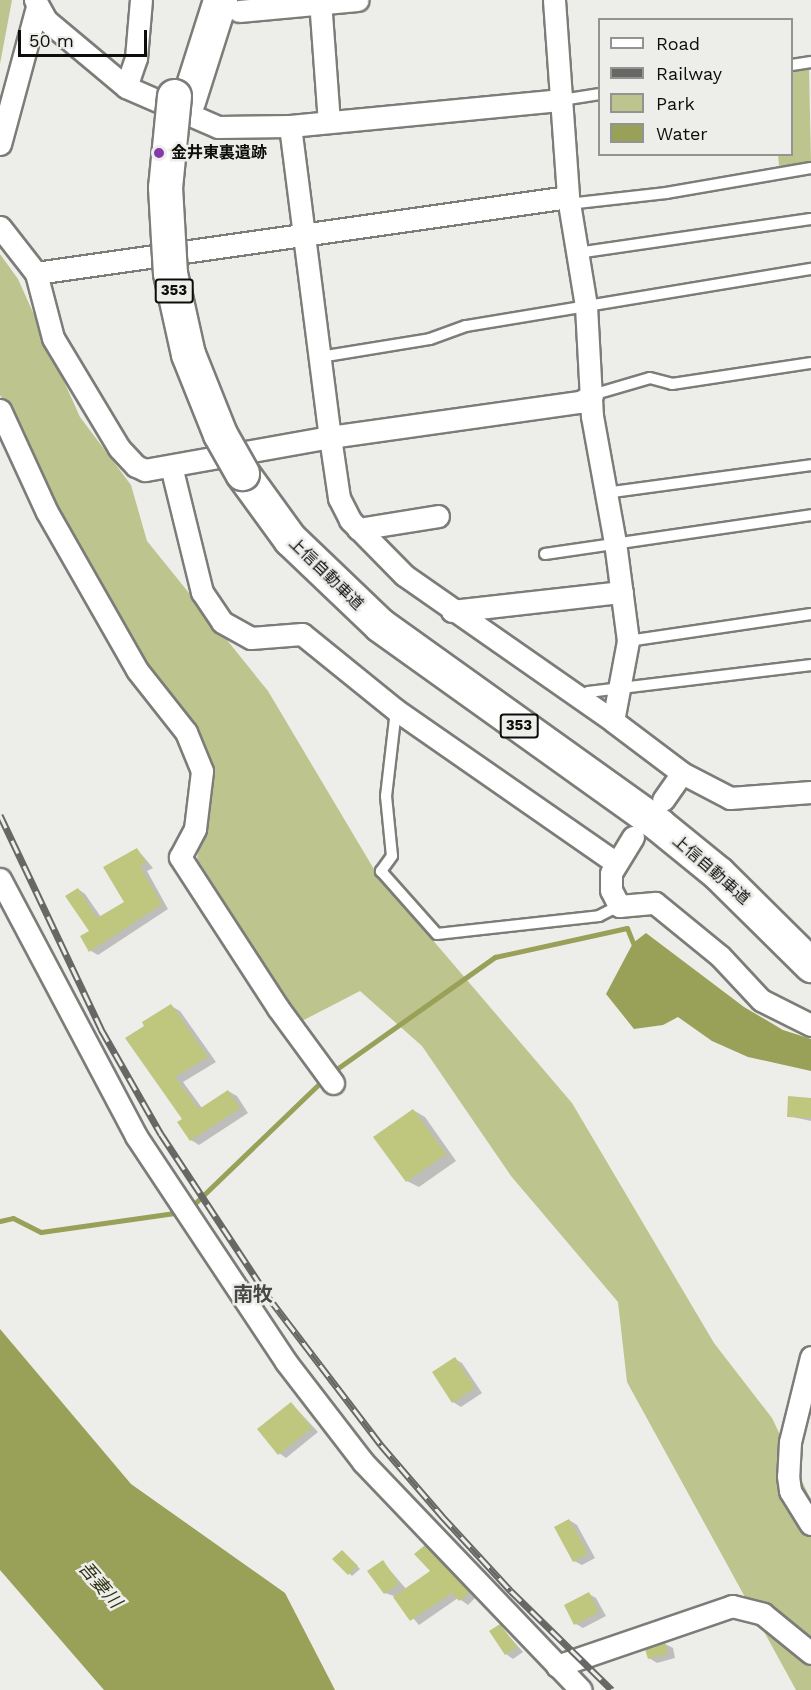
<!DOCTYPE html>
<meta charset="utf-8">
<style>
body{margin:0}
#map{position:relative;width:811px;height:1690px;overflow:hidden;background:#edeeea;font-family:"Work Sans","Noto Sans JP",sans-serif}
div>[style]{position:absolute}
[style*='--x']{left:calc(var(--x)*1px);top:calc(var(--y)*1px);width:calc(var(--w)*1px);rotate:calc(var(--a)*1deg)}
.green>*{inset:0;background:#bdc48d}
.water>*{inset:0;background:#99a058}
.shadow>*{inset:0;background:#0003}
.stream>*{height:5px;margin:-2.5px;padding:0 2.5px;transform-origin:2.5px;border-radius:2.5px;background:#99a058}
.building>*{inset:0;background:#bfc77e}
.roads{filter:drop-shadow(2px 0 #7c7c79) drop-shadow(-2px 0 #7c7c79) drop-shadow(0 2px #7c7c79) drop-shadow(0 -2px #7c7c79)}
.lane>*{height:10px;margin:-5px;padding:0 5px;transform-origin:5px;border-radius:5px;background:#fff}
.street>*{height:21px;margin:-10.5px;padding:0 10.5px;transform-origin:10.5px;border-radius:10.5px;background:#fff}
.highway>*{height:33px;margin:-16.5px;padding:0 16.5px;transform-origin:16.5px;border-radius:16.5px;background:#fff}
.rail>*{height:7px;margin-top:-3.5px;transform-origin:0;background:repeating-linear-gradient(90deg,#edeeea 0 14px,#676866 0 28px);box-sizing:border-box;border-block:2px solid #676866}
.bridges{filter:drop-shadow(2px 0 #7c7c79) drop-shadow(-2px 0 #7c7c79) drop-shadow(0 2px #7c7c79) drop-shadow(0 -2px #7c7c79)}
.highway-bridge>*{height:33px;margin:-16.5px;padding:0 16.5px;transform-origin:16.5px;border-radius:16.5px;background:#fff}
.dots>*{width:16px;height:16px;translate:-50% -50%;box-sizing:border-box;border:3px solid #edeeea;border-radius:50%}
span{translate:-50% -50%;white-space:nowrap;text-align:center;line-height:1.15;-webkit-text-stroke:5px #edeeea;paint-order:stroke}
.shield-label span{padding:2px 4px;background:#edeeea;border:2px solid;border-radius:4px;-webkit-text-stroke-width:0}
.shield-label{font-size:15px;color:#0d0e0c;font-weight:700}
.poi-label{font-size:16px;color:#0d0e0c;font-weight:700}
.left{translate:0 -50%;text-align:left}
.street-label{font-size:16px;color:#0d0e0c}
.water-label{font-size:18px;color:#2c2f0f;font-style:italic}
.quarter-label{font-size:20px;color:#484946;font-weight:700}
.legend{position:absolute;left:598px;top:18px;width:195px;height:138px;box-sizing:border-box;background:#edeeea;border:2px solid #939491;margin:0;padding:8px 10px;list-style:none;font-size:18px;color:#0d0e0c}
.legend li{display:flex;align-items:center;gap:12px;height:30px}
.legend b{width:30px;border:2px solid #939491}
.scale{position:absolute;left:18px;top:30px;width:129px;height:27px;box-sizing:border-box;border:3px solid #0d0e0c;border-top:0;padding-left:8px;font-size:18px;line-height:21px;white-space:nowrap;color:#0d0e0c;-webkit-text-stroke:4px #edeeea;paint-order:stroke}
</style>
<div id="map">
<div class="green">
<i style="clip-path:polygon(0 0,12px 0,0 64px)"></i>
<i style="clip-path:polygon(809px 68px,811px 162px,779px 166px,778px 155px,792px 154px,792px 70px)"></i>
<i style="clip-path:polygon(0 254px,18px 279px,80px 417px,131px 485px,147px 541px,268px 691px,378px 876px,572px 1103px,714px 1343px,772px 1418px,811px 1500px,811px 1690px,796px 1690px,627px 1382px,618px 1302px,511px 1176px,422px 1046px,360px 991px,300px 1022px,197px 859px,211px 779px,91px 569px,0 395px)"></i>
</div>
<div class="water">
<i style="clip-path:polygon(646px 933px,744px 1007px,783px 1030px,811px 1039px,811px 1071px,748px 1057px,712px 1041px,678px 1017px,663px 1025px,634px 1029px,606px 994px,633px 943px)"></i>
<i style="clip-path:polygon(0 1329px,131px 1484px,285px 1593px,335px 1690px,104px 1690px,0 1570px)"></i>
</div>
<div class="shadow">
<i style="clip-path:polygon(137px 849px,153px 868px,147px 871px,168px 909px,98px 955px,91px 951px,91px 932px,78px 889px,85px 894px,101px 917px,126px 902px)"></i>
<i style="clip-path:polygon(171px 1006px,180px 1011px,216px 1062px,183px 1082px,202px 1108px,228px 1091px,237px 1096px,248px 1113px,199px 1145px,191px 1140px,185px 1119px,128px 1039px)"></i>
<i style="clip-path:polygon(811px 1099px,811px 1121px,788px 1116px)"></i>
<i style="clip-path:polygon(413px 1110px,425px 1117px,456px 1161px,419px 1187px,407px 1181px)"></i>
<i style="clip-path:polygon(455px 1359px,462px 1363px,482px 1393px,461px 1407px,453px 1402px,434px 1372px)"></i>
<i style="clip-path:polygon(292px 1404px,318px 1432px,286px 1458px,279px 1453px)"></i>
<i style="clip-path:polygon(569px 1520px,577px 1525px,595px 1558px,582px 1565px,574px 1561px)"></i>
<i style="clip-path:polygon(425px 1547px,476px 1597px,468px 1605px,458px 1598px,419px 1625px,394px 1596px,385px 1593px,383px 1562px,407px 1590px,432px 1572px)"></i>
<i style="clip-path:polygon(342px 1551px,360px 1569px,352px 1576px,334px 1559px)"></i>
<i style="clip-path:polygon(589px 1594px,596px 1598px,606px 1616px,583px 1628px,576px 1624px)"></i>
<i style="clip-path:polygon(500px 1626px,523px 1652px,513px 1659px,506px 1654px)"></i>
<i style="clip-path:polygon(665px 1644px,673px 1648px,675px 1658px,657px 1663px,649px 1658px)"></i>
</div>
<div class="stream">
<i style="--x:331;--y:1073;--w:201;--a:-35.3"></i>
<i style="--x:495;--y:957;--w:135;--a:-12.4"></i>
<i style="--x:627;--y:928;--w:16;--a:68"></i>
<i style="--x:190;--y:1208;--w:186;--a:-43.9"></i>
<i style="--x:0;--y:1221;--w:13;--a:-13"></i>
<i style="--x:13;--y:1218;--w:31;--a:27"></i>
<i style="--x:41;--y:1232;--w:142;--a:-8.1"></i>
</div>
<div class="building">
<i style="clip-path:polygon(137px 848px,146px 863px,140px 867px,162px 904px,89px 952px,80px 936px,89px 931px,65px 896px,78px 888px,97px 918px,124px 902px,103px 867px)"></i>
<i style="clip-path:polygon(171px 1004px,208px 1057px,175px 1077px,199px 1109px,228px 1090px,240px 1108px,190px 1141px,177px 1122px,182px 1119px,125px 1038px,144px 1026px,142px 1022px)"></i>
<i style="clip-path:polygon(788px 1096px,811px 1098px,811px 1118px,787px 1117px)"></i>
<i style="clip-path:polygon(413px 1109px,446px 1154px,406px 1182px,373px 1137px)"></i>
<i style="clip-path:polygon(455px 1357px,475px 1388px,452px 1403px,432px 1372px)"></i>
<i style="clip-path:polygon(291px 1402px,312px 1428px,278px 1455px,257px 1429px)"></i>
<i style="clip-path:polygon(569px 1519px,588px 1553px,573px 1562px,554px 1527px)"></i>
<i style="clip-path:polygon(425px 1545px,470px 1593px,459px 1601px,452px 1593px,410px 1621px,393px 1597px,430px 1571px,414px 1554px)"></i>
<i style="clip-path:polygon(342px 1550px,358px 1566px,348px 1575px,332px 1559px)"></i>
<i style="clip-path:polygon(383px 1560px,399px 1584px,384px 1594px,367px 1571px)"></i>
<i style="clip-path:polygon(589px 1592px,599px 1612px,574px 1625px,564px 1605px)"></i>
<i style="clip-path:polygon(500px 1624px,517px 1647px,505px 1655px,489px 1631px)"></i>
<i style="clip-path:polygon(665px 1642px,668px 1654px,648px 1659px,645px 1649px)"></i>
</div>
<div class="roads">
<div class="lane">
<i style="--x:792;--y:65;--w:19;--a:-9"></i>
<i style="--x:562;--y:100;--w:38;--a:-9"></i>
<i style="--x:568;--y:204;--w:99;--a:-6.4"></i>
<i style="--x:666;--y:193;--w:147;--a:-9.8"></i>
<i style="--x:577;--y:253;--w:236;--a:-8.3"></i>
<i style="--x:320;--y:357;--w:111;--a:-9.3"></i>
<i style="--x:430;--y:339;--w:38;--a:-20"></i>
<i style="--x:466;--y:326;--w:350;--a:-9.4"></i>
<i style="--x:592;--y:395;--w:60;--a:-16.3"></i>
<i style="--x:650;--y:378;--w:23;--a:15"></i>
<i style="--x:672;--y:384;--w:141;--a:-8.6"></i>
<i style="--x:605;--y:493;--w:208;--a:-7.7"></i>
<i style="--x:545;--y:554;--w:269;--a:-8.3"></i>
<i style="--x:628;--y:641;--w:185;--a:-8.4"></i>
<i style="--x:588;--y:692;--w:225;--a:-6.9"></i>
<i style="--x:396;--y:710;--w:87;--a:96.6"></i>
<i style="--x:386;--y:796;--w:60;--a:84.3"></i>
<i style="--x:392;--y:856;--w:19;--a:126"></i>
<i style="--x:381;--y:871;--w:84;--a:48.4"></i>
<i style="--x:437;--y:934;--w:163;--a:-6.3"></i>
<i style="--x:599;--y:916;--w:22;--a:-27"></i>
</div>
<div class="street">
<i style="--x:35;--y:0;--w:23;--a:61"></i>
<i style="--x:46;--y:20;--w:104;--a:39.9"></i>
<i style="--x:126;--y:87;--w:100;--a:23.5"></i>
<i style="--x:218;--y:127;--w:72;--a:-0.8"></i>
<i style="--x:290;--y:126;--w:273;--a:-5.5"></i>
<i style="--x:320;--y:0;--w:122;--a:85.8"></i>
<i style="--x:554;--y:0;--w:197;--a:85.9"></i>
<i style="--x:568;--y:197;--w:110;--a:80.6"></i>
<i style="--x:586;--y:306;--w:110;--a:86.9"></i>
<i style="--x:592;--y:416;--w:128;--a:79.7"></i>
<i style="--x:615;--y:542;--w:100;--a:82.5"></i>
<i style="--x:628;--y:641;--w:81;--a:100.6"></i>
<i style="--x:613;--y:721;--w:86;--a:37"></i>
<i style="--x:682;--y:773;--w:33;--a:125"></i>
<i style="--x:239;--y:11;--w:119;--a:-5.3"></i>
<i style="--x:126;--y:87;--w:31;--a:-71"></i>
<i style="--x:136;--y:58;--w:58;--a:-85.1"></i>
<i style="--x:290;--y:126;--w:314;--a:82.7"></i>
<i style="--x:330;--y:437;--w:62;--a:81.6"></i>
<i style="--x:339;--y:498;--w:25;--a:63"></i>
<i style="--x:350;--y:520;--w:77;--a:45.5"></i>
<i style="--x:404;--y:575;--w:255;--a:34.9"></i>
<i style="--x:0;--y:144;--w:142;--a:-74.9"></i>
<i style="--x:0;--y:227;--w:58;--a:52"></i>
<i style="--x:36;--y:273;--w:67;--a:75.3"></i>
<i style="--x:53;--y:338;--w:128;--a:59"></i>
<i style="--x:119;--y:448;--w:25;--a:47"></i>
<i style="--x:136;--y:466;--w:10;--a:24"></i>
<i style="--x:145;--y:470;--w:188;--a:-10.1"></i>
<i style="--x:330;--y:437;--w:252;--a:-8"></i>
<i style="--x:580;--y:402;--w:14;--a:-30"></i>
<i style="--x:36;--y:273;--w:537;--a:-8.13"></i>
<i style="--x:0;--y:410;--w:112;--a:65.3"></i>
<i style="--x:47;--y:512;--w:182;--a:60.3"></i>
<i style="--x:137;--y:670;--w:79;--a:51.7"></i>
<i style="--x:186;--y:732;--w:42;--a:67.7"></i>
<i style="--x:202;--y:771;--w:58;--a:96.9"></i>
<i style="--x:195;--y:829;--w:32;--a:118"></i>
<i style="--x:180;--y:857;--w:180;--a:57"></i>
<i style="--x:278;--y:1008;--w:93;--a:53.7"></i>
<i style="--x:171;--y:466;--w:130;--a:76.2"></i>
<i style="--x:202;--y:592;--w:36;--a:56"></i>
<i style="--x:222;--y:622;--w:33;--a:29"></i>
<i style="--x:251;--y:638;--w:51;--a:-4.5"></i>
<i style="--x:302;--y:634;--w:121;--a:39"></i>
<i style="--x:396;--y:710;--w:267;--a:34.8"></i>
<i style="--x:358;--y:529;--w:81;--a:-9.2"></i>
<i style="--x:452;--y:611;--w:171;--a:-6.4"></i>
<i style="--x:682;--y:773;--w:54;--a:27.5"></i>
<i style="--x:730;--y:798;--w:81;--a:-4.2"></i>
<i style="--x:633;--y:837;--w:42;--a:121.4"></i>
<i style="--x:611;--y:873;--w:17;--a:90"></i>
<i style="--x:611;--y:890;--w:18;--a:63"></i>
<i style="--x:619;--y:906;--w:36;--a:-5"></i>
<i style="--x:655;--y:903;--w:84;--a:39.2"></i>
<i style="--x:720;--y:956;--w:60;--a:47"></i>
<i style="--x:761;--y:1000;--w:56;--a:26.6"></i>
<i style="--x:0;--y:879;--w:291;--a:62.1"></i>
<i style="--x:136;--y:1136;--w:271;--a:56.4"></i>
<i style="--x:286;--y:1362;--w:126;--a:52.4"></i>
<i style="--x:363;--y:1462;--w:315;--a:46.3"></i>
<i style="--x:811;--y:1357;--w:88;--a:103.9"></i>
<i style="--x:790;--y:1442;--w:34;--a:93"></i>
<i style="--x:788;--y:1476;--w:15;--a:82"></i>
<i style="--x:790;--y:1491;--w:39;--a:58"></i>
<i style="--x:557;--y:1666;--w:185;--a:-18.9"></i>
<i style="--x:732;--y:1606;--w:32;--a:14"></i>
<i style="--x:763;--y:1614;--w:62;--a:39.1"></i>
</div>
<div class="highway">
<i style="--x:188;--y:101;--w:106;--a:-72.4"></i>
<i style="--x:242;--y:473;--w:82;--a:54"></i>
<i style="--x:290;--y:539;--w:124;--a:43.7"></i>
<i style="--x:380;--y:625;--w:343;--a:35.6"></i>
<i style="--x:659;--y:825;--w:76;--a:39.1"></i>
<i style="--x:718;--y:873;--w:131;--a:44.7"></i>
</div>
</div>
<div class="rail">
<i style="--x:0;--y:815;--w:237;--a:64.7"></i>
<i style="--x:101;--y:1029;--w:121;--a:60.3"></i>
<i style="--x:161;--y:1134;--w:196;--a:56.6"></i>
<i style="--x:269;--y:1298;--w:185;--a:52.7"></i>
<i style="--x:381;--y:1445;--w:94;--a:49.3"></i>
<i style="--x:442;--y:1516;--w:102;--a:47.4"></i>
<i style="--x:511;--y:1591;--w:141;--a:44.4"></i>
</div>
<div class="bridges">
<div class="highway-bridge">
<i style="--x:174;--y:96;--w:91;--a:95.6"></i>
<i style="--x:165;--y:187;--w:86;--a:86.7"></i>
<i style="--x:170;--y:273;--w:83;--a:77.5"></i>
<i style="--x:188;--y:354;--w:86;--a:68.2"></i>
<i style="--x:220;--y:434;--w:45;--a:60.6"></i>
</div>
</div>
<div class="dots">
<i style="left:159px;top:153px;background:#8539aa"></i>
</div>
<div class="shield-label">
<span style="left:174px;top:291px">353</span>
<span style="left:519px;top:726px">353</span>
</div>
<div class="poi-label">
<span class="left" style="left:171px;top:153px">金井東裏遺跡</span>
</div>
<div class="street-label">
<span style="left:326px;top:574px;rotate:44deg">上信自動車道</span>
<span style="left:711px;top:870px;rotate:41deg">上信自動車道</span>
</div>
<div class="water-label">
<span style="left:100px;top:1585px;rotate:49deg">吾妻川</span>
</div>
<div class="quarter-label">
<span style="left:253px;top:1294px">南牧</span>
</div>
<ul class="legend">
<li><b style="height:8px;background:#fff"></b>Road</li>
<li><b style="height:8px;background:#676866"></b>Railway</li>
<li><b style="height:16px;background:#bdc48d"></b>Park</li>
<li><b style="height:16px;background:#99a058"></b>Water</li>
</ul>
<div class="scale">50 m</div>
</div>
